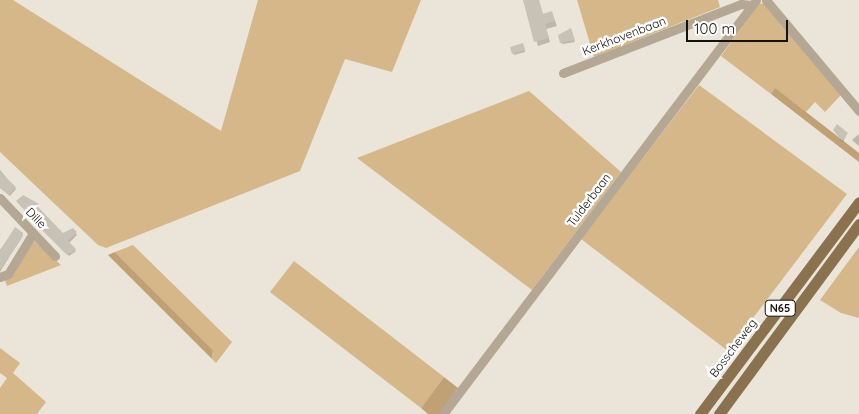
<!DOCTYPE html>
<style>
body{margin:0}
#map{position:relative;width:859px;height:414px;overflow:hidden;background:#ebe4d9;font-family:Quicksand,sans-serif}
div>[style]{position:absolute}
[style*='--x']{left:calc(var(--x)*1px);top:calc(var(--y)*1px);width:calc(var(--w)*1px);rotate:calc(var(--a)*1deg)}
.green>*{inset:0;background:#d5b78a}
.forest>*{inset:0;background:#bfa175}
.shadow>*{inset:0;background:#0003}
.building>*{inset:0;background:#c8c1b6}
.minor>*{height:9px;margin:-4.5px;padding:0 4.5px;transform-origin:4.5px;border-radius:4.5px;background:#b4a793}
.major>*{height:11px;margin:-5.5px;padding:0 5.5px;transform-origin:5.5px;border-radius:5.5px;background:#8a724e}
span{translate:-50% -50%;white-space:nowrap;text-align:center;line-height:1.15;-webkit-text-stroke:5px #fff;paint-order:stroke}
.shield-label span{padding:1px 4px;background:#fff;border:1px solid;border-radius:4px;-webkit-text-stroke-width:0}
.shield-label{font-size:11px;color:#14120e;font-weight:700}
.street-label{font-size:12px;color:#14120e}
.scale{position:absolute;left:686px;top:20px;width:102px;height:22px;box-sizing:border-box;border:2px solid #14120e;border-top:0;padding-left:6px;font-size:15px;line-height:18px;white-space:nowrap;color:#14120e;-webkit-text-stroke:4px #fff;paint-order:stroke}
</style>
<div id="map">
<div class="green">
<i style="clip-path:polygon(0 0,13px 0,221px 131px,258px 0,421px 0,392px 72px,345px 59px,300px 171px,106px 248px,98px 245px,0 152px)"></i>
<i style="clip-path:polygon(577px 0,718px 0,720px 7px,594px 57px)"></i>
<i style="clip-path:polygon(764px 3px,841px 95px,825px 112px,815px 102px,806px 112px,775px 89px,771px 94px,721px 56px,759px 4px)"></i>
<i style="clip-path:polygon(699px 85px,847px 194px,728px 351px,581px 239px)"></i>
<i style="clip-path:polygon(529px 91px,621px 172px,532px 290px,357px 158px)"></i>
<i style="clip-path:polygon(34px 241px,61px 265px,7px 286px,5px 280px)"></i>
<i style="clip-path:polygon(133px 245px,232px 342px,216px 363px,212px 359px,213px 350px,115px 252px)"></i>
<i style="clip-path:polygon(859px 247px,859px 318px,841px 313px,820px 300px)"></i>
<i style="clip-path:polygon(294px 261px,444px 377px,421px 408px,270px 292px)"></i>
<i style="clip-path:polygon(0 348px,20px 363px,13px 373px,46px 402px,37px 414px,0 414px,0 388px,7px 378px,0 373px)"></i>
</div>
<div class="forest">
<i style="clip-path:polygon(775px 88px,859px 153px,859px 162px,771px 94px)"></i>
<i style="clip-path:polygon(115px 252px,213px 350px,212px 359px,108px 255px)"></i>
<i style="clip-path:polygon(444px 377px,458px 388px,439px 414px,428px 414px,421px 408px)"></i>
</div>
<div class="shadow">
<i style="clip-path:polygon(524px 0,539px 0,543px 15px,552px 13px,557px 26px,546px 29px,550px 42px,538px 46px)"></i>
<i style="clip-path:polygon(571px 31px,575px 42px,563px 44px,561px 43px)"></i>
<i style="clip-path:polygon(524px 46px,525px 52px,514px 55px,513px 54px)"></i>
<i style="clip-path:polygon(847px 134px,843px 142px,840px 140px,840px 136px)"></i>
<i style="clip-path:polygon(859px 134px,859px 146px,852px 140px)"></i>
<i style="clip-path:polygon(0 170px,16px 189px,10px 196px,0 188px)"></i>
<i style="clip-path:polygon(17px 202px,38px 205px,37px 208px,63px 234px,73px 230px,77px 235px,69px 243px,76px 251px,69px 256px,45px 232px,46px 227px,39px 220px,37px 222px)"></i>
<i style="clip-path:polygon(15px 229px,23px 235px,0 272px,0 250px)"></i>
</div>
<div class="building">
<i style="clip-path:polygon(523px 0,539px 0,543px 14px,552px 11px,555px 21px,545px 24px,549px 38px,534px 42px)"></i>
<i style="clip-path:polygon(571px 28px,575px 40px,560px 43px,558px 35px)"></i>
<i style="clip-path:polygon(523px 43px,525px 50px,512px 54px,510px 47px)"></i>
<i style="clip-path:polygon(837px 124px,848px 133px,842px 141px,833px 130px)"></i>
<i style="clip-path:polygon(0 172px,16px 187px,9px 195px,0 187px)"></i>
<i style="clip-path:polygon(23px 195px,39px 204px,37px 206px,63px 233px,73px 228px,77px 232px,68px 241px,76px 249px,71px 253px,67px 255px,42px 230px,45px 226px,38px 219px,35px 221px,16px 201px)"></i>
<i style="clip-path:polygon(15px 227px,23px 233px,22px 238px,0 270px,0 251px)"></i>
</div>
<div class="minor">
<i style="--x:766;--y:0;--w:145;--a:50"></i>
<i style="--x:563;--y:73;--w:191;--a:-21.2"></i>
<i style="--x:741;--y:4;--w:10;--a:6"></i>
<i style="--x:0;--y:198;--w:80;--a:46.5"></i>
<i style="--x:0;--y:277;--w:9;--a:-21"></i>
<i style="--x:8;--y:274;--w:48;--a:-58.6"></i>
<i style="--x:443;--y:414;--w:519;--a:-52.91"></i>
</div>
<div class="major">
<i style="--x:700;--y:414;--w:265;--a:-53.1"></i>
<i style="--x:719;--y:414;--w:236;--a:-53.6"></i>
</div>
<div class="shield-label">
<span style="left:780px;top:308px">N65</span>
</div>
<div class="street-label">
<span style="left:624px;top:36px;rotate:-21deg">Kerkhovenbaan</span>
<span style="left:589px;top:200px;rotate:-53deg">Tulderbaan</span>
<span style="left:36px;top:218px;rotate:46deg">Dille</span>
<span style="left:733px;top:348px;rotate:-53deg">Bosscheweg</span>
</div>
<div class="scale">100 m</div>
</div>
